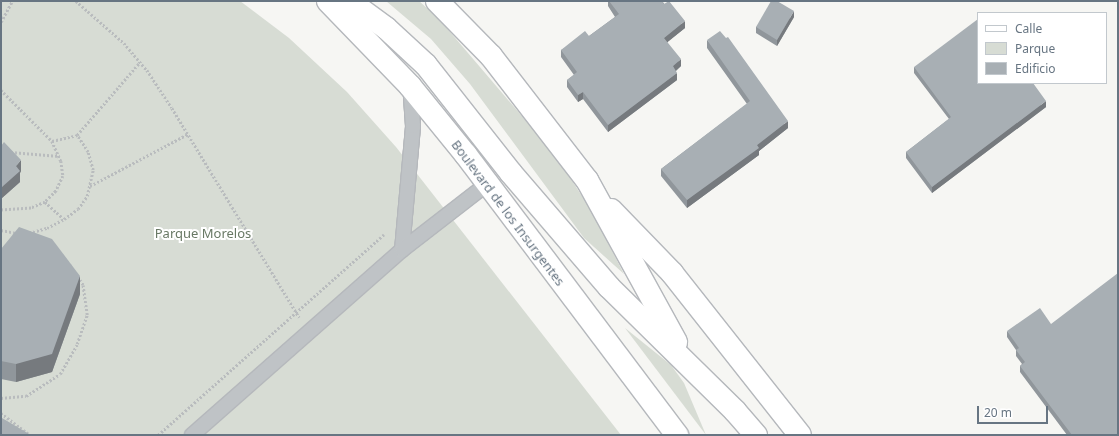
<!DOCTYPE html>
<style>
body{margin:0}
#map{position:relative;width:1119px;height:436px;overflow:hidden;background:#f6f6f3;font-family:"Noto Sans",sans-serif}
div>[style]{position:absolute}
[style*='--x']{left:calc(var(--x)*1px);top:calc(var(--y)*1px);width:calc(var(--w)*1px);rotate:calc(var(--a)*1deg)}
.green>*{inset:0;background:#d7dcd4}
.path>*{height:2.5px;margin-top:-1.25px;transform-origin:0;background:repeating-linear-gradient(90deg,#b9bcbe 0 2px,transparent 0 4px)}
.roads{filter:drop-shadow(1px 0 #b5b8bc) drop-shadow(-1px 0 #b5b8bc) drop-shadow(0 1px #b5b8bc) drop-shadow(0 -1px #b5b8bc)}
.lane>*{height:14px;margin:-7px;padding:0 7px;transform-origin:7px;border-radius:7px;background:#bfc3c6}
.primary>*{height:22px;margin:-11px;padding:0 11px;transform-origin:11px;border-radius:11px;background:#fff}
.wall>*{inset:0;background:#90969b}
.shaded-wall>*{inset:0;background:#767a7e}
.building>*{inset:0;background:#a8afb4}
span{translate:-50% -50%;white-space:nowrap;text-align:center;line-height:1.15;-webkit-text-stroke:4px #fff;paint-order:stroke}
.street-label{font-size:13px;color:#677582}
.park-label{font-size:13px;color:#697965}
.frame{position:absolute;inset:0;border:2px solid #677582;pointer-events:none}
.legend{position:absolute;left:977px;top:12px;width:130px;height:72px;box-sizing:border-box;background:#fff;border:1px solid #c2c8cd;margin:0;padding:5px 7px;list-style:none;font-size:12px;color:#677582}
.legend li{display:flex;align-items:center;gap:8px;height:20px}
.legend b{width:20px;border:1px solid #c2c8cd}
.scale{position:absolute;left:977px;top:406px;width:71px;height:18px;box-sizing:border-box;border:2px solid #677582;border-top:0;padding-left:5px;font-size:12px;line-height:14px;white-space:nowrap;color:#677582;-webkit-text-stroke:3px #fff;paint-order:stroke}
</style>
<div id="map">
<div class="green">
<i style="clip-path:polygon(1px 1px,240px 1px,289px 38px,347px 92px,396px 147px,621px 435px,1px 435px)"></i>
<i style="clip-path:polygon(386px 1px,419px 1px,439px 19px,556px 156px,591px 210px,624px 274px,584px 238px,470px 84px,431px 39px)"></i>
<i style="clip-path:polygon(625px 328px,671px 365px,684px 383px,706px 435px)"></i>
</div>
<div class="path">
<i style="--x:76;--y:1;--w:64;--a:41.2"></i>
<i style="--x:124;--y:43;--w:35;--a:50"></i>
<i style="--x:147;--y:70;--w:45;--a:56.7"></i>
<i style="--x:172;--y:108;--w:245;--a:58.7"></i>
<i style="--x:1;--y:22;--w:24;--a:-62"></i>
<i style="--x:1;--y:90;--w:72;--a:45"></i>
<i style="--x:52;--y:141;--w:22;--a:66"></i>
<i style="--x:61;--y:161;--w:15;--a:82"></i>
<i style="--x:63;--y:176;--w:17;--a:115"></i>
<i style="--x:56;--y:191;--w:16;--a:135"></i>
<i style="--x:45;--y:202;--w:15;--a:157"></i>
<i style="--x:31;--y:208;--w:30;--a:176"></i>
<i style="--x:52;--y:141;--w:26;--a:-13"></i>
<i style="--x:77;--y:135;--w:96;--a:-49.2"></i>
<i style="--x:11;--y:152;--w:48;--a:4.8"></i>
<i style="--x:90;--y:186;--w:111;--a:-28"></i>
<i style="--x:45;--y:202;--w:25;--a:42"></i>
<i style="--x:1;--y:230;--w:15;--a:11"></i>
<i style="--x:29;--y:233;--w:19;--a:-16"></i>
<i style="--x:47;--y:228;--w:19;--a:-28"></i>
<i style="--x:64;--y:219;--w:17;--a:-36"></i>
<i style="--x:78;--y:209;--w:16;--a:-55"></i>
<i style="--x:87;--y:196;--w:27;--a:-77"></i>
<i style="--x:93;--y:170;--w:19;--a:-106"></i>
<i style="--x:88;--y:152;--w:20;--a:-123"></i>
<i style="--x:62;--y:255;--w:14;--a:51"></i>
<i style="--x:1;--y:398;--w:25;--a:-5"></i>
<i style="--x:26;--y:396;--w:40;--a:-32.9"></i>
<i style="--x:60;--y:374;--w:34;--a:-60"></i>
<i style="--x:77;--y:344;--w:31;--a:-71"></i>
<i style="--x:87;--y:315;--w:30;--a:-98"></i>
<i style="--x:83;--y:285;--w:7;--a:-124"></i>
<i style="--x:1;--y:413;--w:36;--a:37"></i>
<i style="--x:158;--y:435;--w:302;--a:-41.6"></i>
</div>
<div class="roads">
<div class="lane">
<i style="--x:402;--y:250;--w:124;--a:-84.9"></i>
<i style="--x:413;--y:126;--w:39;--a:-94"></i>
<i style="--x:192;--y:435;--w:280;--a:-41.4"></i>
<i style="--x:402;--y:250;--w:108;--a:-37.8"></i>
</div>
<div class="primary">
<i style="--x:328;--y:1;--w:118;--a:46"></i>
<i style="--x:410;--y:86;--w:89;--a:50.9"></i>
<i style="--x:466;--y:155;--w:351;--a:53"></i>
<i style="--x:349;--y:1;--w:46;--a:36.1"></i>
<i style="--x:386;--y:28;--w:54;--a:42.8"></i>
<i style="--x:426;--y:65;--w:137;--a:51.8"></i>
<i style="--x:511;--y:173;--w:150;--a:49.3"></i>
<i style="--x:609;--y:287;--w:177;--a:44.5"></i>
<i style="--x:735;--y:411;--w:32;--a:49"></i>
<i style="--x:437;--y:1;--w:77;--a:45.5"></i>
<i style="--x:491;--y:56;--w:157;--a:52.3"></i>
<i style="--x:587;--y:180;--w:185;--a:61.2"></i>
<i style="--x:611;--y:210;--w:88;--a:45.9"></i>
<i style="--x:672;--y:273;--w:206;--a:51.7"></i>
</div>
</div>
<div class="wall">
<i style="clip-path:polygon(608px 1px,662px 1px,685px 28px,667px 42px,681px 66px,676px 71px,677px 80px,608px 132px,583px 99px,578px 102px,567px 87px,567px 80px,574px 75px,561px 57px,561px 50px,589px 36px,615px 17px,608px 6px)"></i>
<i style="clip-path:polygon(794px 17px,777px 46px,756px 33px,756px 27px)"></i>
<i style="clip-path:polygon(707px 40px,788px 128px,759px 151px,759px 155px,687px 208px,661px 176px,661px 169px,747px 104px,707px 48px)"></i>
<i style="clip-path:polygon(914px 67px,1046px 107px,932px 193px,906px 158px,906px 152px,949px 119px,914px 73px)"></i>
<i style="clip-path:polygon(1px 146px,21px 171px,20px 173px,20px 182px,2px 198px,1px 197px)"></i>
<i style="clip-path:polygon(1px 249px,80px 294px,52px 372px,16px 382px,1px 379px)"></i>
<i style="clip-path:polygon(1007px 331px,1118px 435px,1067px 435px,1020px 372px,1020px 366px,1022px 364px,1016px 356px,1016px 350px,1007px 337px)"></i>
</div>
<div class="shaded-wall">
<i style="clip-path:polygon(794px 11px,794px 17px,777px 46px,777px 40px)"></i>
<i style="clip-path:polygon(685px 21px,685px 28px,664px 45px,664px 38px)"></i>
<i style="clip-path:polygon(681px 59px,681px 66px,673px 73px,673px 66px)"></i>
<i style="clip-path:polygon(677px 73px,677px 80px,608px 132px,608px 125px)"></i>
<i style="clip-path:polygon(583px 92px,583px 99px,578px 102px,578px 95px)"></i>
<i style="clip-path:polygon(1046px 101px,1046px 107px,932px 193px,932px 187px)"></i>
<i style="clip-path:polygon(788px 121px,788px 128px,759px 151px,759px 155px,687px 208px,687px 200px)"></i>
<i style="clip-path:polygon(21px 160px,21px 171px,20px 173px,20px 182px,2px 198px,2px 187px,16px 166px)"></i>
<i style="clip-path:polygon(80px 276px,80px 294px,52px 372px,16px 382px,16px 364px)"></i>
</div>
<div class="building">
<i style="clip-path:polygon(609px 1px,662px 1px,664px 4px,669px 1px,685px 21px,664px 38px,681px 59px,673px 66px,677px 73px,608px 125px,583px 92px,578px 95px,567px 80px,577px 72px,561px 50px,585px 31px,589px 36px,619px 14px)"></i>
<i style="clip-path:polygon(771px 1px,777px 1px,794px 11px,777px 40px,756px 27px)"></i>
<i style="clip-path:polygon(978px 19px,978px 83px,1033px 83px,1046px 101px,932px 187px,906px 152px,951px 117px,914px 67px)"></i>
<i style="clip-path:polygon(720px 31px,726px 38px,728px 37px,788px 121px,757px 145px,759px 148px,687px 200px,661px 169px,750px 101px,707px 40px)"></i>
<i style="clip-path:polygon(4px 142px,21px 160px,16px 166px,20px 171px,2px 187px,1px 186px,1px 146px)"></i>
<i style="clip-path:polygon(19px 227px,52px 239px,80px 276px,52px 354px,16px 364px,1px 361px,1px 249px)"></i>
<i style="clip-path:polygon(1118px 273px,1118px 435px,1072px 435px,1020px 366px,1025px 362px,1016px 350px,1019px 348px,1007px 331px,1040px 308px,1051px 324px)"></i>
<i style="clip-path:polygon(2px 418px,31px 435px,1px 435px,1px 421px)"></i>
</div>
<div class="street-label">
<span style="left:508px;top:213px;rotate:53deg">Boulevard de los Insurgentes</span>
</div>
<div class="park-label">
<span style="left:203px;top:233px">Parque Morelos</span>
</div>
<div class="frame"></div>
<ul class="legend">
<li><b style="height:5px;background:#fff"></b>Calle</li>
<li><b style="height:11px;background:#d7dcd4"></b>Parque</li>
<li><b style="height:11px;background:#a8afb4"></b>Edificio</li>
</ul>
<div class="scale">20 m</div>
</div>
